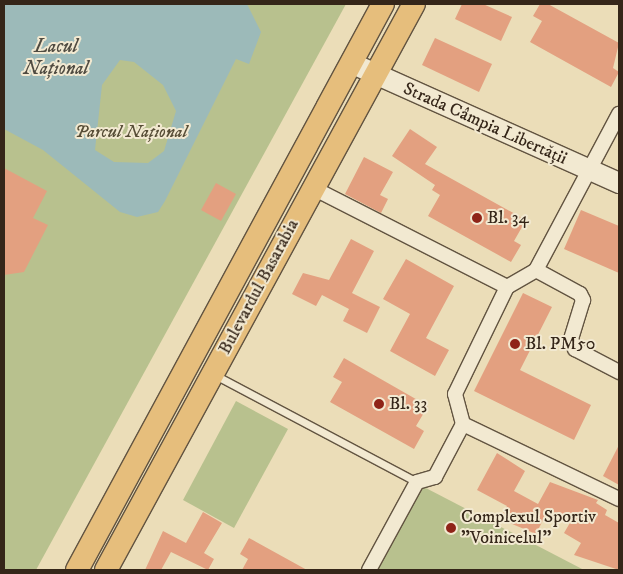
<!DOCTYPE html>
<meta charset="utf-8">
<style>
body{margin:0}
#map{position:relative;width:623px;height:574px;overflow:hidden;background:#ebddb8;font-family:"IM FELL DW Pica",serif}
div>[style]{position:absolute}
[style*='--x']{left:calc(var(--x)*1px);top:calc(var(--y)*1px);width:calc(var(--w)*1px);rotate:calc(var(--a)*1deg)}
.green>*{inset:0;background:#b8c18e}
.water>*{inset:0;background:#9cbab9}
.building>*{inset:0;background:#e3a080}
.roads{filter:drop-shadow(1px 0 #625441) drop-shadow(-1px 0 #625441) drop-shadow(0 1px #625441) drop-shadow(0 -1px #625441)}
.lane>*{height:7px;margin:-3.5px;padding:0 3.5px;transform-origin:3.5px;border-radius:3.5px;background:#f2e9d1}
.street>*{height:14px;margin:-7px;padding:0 7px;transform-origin:7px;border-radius:7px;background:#f2e9d1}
.secondary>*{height:20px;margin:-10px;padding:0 10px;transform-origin:10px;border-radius:10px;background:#f2e9d1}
.primary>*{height:22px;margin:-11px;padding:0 11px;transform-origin:11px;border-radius:11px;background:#e6be7c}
.dots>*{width:14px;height:14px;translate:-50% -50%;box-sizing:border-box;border:2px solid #f2e9d1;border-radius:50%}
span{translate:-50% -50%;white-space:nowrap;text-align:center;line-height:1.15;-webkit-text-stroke:4px #f2e9d1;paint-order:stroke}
.street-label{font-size:18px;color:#352619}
.park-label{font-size:18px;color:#564d36;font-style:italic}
.poi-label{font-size:18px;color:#352619}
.left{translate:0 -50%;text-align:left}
.water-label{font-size:19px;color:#4f4b41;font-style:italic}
.frame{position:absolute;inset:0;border:5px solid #352619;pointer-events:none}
</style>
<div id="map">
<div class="green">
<i style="clip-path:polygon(4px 4px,346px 4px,36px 570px,4px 570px)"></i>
<i style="clip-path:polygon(236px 401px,288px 429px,234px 528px,183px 500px)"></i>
<i style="clip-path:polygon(422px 486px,584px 570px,376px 570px)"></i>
</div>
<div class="water">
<i style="clip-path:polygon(evenodd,4px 4px,247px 4px,261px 32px,249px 64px,236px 59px,165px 201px,158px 212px,137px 217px,120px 212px,43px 150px,4px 129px,4px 4px,120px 60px,134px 62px,163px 85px,176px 111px,164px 151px,148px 163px,114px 162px,95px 150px,102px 85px,120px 60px)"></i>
</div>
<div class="building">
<i style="clip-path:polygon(462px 4px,483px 4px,512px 17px,501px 41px,455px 19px)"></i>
<i style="clip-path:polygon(540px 4px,548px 4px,619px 43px,613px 68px,619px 72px,611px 87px,530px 42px,542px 21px,533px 16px)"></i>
<i style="clip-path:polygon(435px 38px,492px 64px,479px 92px,422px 65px)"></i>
<i style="clip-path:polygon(410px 129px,437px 147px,425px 164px,526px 220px,514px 241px,521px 245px,511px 262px,428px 216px,440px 195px,432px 190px,435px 185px,392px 156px)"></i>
<i style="clip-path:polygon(364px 157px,393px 172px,380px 195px,388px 199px,381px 213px,345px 194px)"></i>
<i style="clip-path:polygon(4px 168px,47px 191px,33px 218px,48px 225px,24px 272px,4px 275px)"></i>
<i style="clip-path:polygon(216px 183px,236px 194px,221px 221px,201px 210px)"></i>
<i style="clip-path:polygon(581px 210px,619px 226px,619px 273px,564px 249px)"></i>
<i style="clip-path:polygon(351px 239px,374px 251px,352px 293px,380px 307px,367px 333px,343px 321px,349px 309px,322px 295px,316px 306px,292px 294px,303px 273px,329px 280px)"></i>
<i style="clip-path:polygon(406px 259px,454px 286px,426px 338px,449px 350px,435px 376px,390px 351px,410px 314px,383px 299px)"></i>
<i style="clip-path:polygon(523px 293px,552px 307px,520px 370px,591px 405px,574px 440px,474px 391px)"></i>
<i style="clip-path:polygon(344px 358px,428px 406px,416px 426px,424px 431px,414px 449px,330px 402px,342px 382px,333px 377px)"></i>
<i style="clip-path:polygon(619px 445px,619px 485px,603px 476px)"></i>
<i style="clip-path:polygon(497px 453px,525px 471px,514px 491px,538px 504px,550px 482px,598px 500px,596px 503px,607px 510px,605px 515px,619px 523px,619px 570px,574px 555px,581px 543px,564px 533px,571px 521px,548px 510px,536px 534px,500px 519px,507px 506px,477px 490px)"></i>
<i style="clip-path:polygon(203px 512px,222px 523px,204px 553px,214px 559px,208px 570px,171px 552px,161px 570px,145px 570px,163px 531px,186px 543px)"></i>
<i style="clip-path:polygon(249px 538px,307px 570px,242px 570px,248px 559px,240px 554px)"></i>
</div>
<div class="roads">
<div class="lane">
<i style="--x:215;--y:375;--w:229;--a:27.9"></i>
</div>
<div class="street">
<i style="--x:313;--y:188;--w:218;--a:27"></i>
<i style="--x:536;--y:270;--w:50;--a:28.6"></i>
<i style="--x:580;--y:294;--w:7;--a:63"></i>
<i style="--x:583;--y:300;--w:41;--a:107.1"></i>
<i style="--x:571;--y:339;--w:11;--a:68"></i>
<i style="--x:575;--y:349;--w:50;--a:27.6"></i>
<i style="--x:463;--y:424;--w:173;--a:25.7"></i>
<i style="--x:369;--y:570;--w:100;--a:-61.4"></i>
<i style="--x:417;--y:482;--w:19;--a:-16"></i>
<i style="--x:435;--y:477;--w:60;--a:-62.2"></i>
<i style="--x:463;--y:424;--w:31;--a:-105"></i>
<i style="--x:455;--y:394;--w:119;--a:-64.1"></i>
<i style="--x:507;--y:287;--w:34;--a:-30"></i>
<i style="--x:536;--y:270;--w:177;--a:-62"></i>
</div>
<div class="secondary">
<i style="--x:351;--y:63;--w:294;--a:24.1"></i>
</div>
<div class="primary">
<i style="--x:77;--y:570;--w:643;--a:-61.6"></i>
<i style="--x:106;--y:570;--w:644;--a:-61.45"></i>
</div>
</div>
<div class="dots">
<i style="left:477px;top:218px;background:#8f2418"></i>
<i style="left:515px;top:344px;background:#8f2418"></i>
<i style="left:379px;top:404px;background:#8f2418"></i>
<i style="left:451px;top:528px;background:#8f2418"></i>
</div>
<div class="street-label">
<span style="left:485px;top:124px;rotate:24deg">Strada Câmpia Libertății</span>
<span style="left:259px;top:287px;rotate:-62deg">Bulevardul Basarabia</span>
</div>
<div class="park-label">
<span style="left:131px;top:132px">Parcul Național</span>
</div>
<div class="poi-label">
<span class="left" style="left:487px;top:218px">Bl. 34</span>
<span class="left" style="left:525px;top:344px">Bl. PM50</span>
<span class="left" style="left:389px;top:404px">Bl. 33</span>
<span class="left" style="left:461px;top:528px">Complexul Sportiv<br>"Voinicelul"</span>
</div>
<div class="water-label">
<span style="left:56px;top:58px">Lacul<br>Național</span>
</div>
<div class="frame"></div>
</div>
